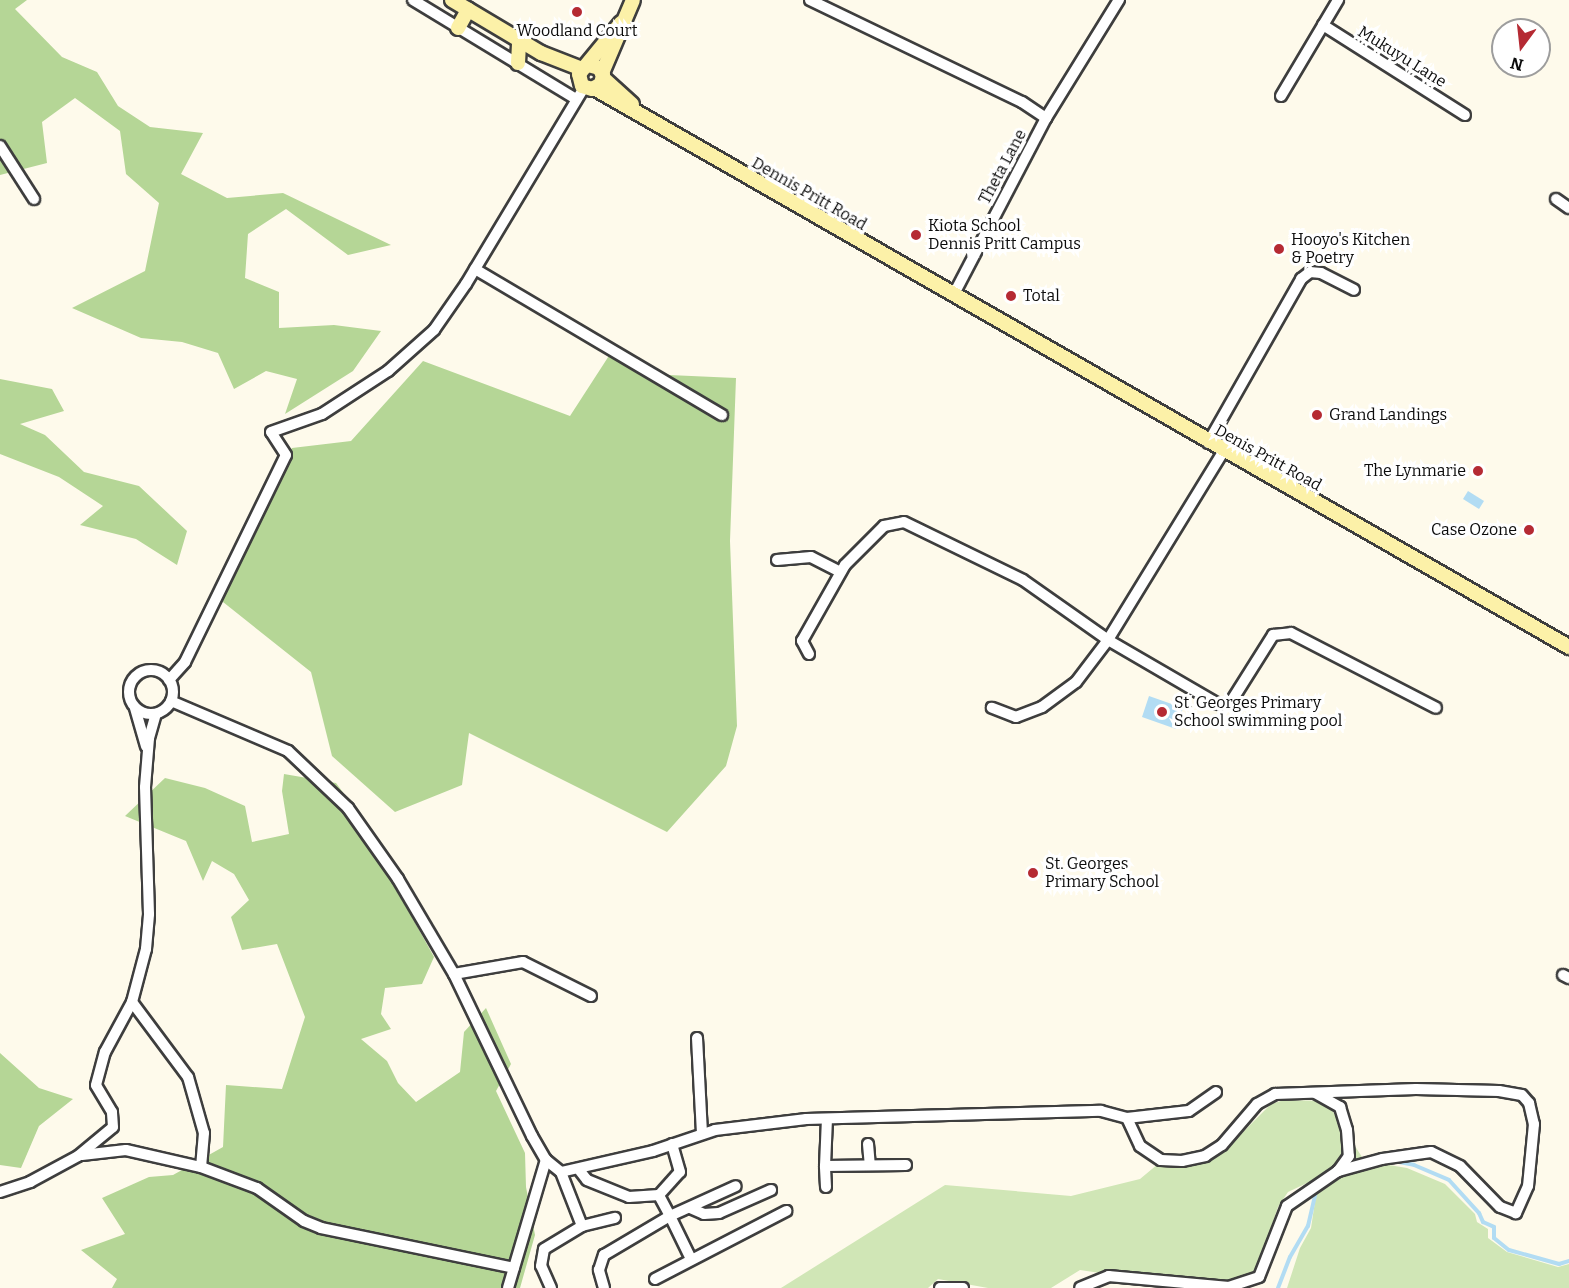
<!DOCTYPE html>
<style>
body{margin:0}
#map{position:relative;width:1569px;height:1288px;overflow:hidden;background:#fefaeb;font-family:Bitter,serif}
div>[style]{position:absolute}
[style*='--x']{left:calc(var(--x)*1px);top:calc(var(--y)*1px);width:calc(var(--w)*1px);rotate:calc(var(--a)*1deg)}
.green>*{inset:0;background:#d0e6b6}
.forest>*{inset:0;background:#b5d696}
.water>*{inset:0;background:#b2dcf3}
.stream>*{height:4px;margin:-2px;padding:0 2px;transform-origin:2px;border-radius:2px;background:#b2dcf3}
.roads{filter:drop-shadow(2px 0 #3e3e3e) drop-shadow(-2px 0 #3e3e3e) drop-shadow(0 2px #3e3e3e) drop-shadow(0 -2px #3e3e3e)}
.street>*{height:10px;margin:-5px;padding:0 5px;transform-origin:5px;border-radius:5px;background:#fff}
.street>.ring{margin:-5px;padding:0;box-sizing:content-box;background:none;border:10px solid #fff;border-radius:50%}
.secondary>*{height:14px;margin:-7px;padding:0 7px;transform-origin:7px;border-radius:7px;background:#fcf1a8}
.dots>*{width:16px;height:16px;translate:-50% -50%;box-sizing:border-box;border:3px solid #fff;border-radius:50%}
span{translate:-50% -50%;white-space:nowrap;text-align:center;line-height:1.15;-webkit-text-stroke:6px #fff;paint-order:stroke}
.poi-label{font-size:16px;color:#0b0b0b}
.left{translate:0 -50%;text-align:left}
.right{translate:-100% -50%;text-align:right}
.street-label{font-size:16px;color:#0b0b0b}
.north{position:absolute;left:1491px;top:18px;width:60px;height:60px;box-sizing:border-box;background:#fff;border:2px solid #9d9d9d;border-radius:50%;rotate:195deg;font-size:16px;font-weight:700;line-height:24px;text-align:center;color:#0b0b0b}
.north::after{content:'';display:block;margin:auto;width:21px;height:27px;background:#b52a33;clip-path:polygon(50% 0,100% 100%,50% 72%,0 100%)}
</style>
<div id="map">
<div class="green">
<i style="clip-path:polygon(1284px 1100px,1326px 1101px,1362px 1157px,1288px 1192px,1278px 1207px,1254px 1276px,1241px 1283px,1154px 1281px,1080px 1270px,1051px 1288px,988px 1288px,938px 1279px,928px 1288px,781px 1288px,945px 1185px,1071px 1196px,1140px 1179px,1158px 1164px,1181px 1167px,1207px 1157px,1241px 1134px,1271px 1104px)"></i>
<i style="clip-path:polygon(1383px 1164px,1407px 1168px,1445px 1184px,1475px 1214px,1477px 1222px,1488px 1229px,1488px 1238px,1507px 1252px,1558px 1267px,1569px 1264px,1569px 1288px,1287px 1288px,1300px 1248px,1311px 1228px,1316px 1195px,1342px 1177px)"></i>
</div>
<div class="forest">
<i style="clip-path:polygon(0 0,27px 0,15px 9px,62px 57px,97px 72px,118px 106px,150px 127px,203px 133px,181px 174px,227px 198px,283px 193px,391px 245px,348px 255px,286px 209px,248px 234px,245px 278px,279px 292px,279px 328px,334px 325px,381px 331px,353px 371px,285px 414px,297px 379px,266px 371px,234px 389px,218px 353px,182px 342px,141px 338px,72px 308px,145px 271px,159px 203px,126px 174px,120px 131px,75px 98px,42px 122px,47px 163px,0 175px)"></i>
<i style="clip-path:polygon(614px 348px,669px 375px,736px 378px,730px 541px,737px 726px,726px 766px,667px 832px,469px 733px,462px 785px,395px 812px,332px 756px,311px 672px,218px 598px,292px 448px,351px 441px,423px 361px,570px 416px)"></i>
<i style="clip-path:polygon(0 379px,52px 389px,64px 411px,20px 424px,45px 435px,84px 472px,139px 486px,187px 531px,177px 565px,136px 539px,80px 525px,103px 506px,59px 477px,0 454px)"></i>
<i style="clip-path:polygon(284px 774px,336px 783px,396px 864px,413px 919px,434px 957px,422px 984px,385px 988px,381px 1014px,391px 1029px,361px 1039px,387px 1061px,398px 1083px,416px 1102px,460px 1072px,464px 1032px,486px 1008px,511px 1064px,496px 1091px,525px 1153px,526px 1187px,535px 1235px,520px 1288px,112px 1288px,117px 1279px,81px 1250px,125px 1234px,102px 1198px,149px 1177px,173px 1175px,223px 1147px,226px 1085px,282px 1089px,305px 1017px,277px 944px,242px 950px,231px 917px,249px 900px,234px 874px,212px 861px,203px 881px,186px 841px,125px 816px,165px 778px,205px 788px,245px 806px,252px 842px,289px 834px,282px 791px)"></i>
<i style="clip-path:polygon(0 1053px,39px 1088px,73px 1099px,39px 1126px,21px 1168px,0 1165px)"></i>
</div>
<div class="water">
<i style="clip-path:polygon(1468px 491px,1484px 501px,1479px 509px,1463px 499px)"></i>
<i style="clip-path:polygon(1149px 696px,1183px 708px,1176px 729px,1142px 717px)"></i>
</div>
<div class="stream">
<i style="--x:1394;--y:1161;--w:20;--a:11"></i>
<i style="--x:1414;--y:1165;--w:38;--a:23"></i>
<i style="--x:1449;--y:1180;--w:45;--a:47.7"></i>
<i style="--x:1479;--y:1213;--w:10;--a:66"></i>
<i style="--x:1483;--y:1222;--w:12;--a:24"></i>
<i style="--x:1494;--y:1227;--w:11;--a:90"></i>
<i style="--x:1494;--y:1238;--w:19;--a:39"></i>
<i style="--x:1509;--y:1250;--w:52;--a:15.6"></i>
<i style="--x:1559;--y:1264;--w:10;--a:-17"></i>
<i style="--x:1278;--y:1288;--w:33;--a:-69"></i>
<i style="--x:1290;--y:1257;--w:36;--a:-60"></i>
<i style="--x:1308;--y:1226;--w:36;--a:-77"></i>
</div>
<div class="roads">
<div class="street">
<i style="--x:413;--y:0;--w:191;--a:31.3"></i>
<i style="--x:810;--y:0;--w:235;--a:25.7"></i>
<i style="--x:1022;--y:102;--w:29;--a:34"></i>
<i style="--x:1046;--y:118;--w:139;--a:-58.3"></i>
<i style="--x:1323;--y:25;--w:168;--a:32.4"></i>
<i style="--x:1281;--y:96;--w:112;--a:-59.3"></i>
<i style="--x:0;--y:146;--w:63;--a:57.3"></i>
<i style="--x:1556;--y:199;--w:16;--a:35"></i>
<i style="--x:475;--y:269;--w:287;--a:30.6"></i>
<i style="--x:954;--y:294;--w:199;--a:-62.4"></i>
<i style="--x:1208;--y:443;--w:189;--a:-60.4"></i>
<i style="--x:1301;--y:279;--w:11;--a:-38"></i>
<i style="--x:1310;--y:272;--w:11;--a:5"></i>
<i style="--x:1321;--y:273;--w:37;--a:27"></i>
<i style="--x:1223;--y:452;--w:220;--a:121.5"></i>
<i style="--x:1108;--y:640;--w:127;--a:30.2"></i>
<i style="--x:1218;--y:704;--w:11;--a:5"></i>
<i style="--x:1229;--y:705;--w:83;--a:-57.8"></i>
<i style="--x:1273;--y:635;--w:18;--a:-6"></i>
<i style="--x:1291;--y:633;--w:163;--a:27.3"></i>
<i style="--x:777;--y:560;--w:34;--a:-5"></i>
<i style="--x:811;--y:557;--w:33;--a:27"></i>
<i style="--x:809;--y:654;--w:15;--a:-118"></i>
<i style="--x:802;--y:641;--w:87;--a:-60.5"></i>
<i style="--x:845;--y:565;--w:55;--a:-45"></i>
<i style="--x:884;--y:526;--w:20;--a:-11"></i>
<i style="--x:904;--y:522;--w:132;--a:26"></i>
<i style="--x:1023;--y:580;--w:104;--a:35.2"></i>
<i style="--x:1108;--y:640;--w:53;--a:127.3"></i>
<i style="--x:1076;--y:682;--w:42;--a:143.7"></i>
<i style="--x:1042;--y:707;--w:28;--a:159"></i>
<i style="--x:1016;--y:717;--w:26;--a:-159"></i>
<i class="ring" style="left:129px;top:670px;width:34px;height:34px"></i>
<i style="--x:169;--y:680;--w:24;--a:-48"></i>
<i style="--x:185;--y:662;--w:230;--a:-64"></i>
<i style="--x:286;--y:455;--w:27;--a:-123"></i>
<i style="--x:271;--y:432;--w:54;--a:-19.4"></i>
<i style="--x:322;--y:414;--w:79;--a:-33.1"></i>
<i style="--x:388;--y:371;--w:62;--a:-41.7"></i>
<i style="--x:434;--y:330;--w:56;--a:-55.2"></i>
<i style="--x:466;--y:284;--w:229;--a:-59"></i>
<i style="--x:171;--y:701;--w:127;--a:23.1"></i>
<i style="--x:288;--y:751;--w:83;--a:43.5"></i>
<i style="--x:348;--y:808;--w:87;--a:54.8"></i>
<i style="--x:398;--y:879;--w:110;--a:59.5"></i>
<i style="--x:454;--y:974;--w:180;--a:64.3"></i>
<i style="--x:532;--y:1136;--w:28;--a:60"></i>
<i style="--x:546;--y:1160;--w:19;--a:39"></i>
<i style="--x:561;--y:1172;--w:94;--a:-12.9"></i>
<i style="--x:653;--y:1151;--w:65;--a:-18.7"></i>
<i style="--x:715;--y:1130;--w:92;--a:-6.9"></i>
<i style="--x:806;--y:1119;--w:295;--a:-1.6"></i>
<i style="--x:1101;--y:1111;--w:27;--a:15"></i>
<i style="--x:1127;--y:1118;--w:31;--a:65"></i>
<i style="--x:1140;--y:1146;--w:25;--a:34"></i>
<i style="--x:1161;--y:1160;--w:21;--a:3"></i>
<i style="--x:1182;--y:1161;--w:24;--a:-12"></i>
<i style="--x:1205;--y:1156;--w:20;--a:-33"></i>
<i style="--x:1222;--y:1145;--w:54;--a:-49.5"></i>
<i style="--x:1257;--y:1104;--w:21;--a:-29"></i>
<i style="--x:1275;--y:1094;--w:141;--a:-2"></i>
<i style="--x:1416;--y:1089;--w:83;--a:1.4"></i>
<i style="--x:1499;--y:1091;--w:23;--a:10"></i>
<i style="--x:1522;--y:1095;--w:11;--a:49"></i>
<i style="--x:1529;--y:1103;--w:22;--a:77"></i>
<i style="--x:1534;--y:1124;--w:62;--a:95.5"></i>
<i style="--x:1528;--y:1186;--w:30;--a:114"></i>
<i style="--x:1516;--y:1213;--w:17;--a:-159"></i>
<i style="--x:1500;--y:1207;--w:57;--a:-134.3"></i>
<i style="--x:1460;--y:1166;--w:32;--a:-154"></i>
<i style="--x:1431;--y:1152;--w:49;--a:171.9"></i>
<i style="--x:1382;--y:1159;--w:46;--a:164.7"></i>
<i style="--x:1338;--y:1171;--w:62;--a:145.5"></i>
<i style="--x:1287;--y:1206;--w:76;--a:111.5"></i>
<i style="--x:1259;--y:1277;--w:32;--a:162"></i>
<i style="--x:1229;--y:1287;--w:121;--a:-174.8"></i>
<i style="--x:1109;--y:1276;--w:31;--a:158"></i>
<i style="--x:135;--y:708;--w:40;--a:74"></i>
<i style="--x:454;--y:974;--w:70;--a:-9.9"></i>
<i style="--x:523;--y:962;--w:76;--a:26.6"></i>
<i style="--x:1563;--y:975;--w:7;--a:27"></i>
<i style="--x:132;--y:1002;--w:94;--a:53.3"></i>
<i style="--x:188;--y:1077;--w:58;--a:74.1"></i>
<i style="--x:204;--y:1133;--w:34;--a:95"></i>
<i style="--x:697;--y:1038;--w:96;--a:87"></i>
<i style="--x:1315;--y:1093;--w:29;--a:29"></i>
<i style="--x:1340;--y:1107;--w:24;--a:73"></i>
<i style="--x:1347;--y:1130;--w:26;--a:86"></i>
<i style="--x:1349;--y:1156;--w:19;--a:126"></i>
<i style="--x:1127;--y:1118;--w:62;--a:-6.4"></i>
<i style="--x:1189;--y:1111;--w:33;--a:-35"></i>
<i style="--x:868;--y:1144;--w:21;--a:85"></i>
<i style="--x:82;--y:1155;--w:44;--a:-6.5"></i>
<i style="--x:126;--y:1150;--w:77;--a:12.8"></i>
<i style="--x:201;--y:1167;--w:60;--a:20.6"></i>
<i style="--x:257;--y:1188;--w:57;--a:35.1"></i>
<i style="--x:304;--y:1221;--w:18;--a:22"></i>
<i style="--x:321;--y:1228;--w:197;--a:11.7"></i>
<i style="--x:825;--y:1166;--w:47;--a:-87.6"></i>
<i style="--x:580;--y:1171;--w:11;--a:52"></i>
<i style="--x:587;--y:1180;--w:45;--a:22"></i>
<i style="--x:629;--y:1197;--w:30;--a:-4"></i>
<i style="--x:659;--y:1195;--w:31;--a:-48"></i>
<i style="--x:680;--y:1172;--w:29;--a:-106"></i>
<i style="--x:826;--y:1187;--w:21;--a:-93"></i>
<i style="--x:825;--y:1166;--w:81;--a:-0.7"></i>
<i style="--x:0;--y:1192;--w:32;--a:-18"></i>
<i style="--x:30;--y:1182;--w:55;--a:-28.4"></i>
<i style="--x:78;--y:1156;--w:45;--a:-39.6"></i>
<i style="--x:113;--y:1127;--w:15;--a:-94"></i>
<i style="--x:112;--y:1112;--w:31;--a:-121"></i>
<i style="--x:96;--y:1085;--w:34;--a:-75"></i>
<i style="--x:105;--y:1052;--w:57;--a:-61.6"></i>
<i style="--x:132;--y:1002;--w:55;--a:-75.2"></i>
<i style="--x:146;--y:949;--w:35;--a:-85"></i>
<i style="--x:149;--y:914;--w:127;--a:-91.8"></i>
<i style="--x:145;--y:787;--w:49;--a:-85.3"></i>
<i style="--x:149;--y:738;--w:25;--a:-74"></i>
<i style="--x:690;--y:1208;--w:15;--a:23"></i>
<i style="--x:704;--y:1214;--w:15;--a:-4"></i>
<i style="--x:719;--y:1213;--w:57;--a:-23.9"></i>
<i style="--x:582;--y:1226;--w:34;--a:-14"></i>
<i style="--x:691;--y:1259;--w:48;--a:-116"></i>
<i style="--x:670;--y:1216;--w:72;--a:-24.4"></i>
<i style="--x:655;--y:1279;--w:148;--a:-27.4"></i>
<i style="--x:508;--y:1288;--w:134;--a:-73.5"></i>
<i style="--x:551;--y:1288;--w:24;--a:-114"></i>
<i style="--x:541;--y:1266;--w:17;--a:-80"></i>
<i style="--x:544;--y:1249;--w:44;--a:-31.2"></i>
<i style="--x:582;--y:1226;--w:58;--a:-111.3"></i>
<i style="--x:604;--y:1288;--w:19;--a:-106"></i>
<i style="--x:599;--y:1270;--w:16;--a:-72"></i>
<i style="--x:604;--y:1255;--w:77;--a:-30.6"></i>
<i style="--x:670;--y:1216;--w:24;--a:-118"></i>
<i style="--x:940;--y:1288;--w:23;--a:0"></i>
</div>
<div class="secondary">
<i style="--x:452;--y:0;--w:104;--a:30.8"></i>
<i style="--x:541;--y:53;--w:44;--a:21.3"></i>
<i style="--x:458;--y:28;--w:21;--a:-61"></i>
<i style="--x:518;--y:63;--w:22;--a:-87"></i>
<i style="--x:588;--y:65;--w:11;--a:15"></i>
<i style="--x:599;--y:68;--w:8;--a:60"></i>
<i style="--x:603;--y:75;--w:9;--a:103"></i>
<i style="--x:601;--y:84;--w:10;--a:151"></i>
<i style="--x:592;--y:89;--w:10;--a:-163"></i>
<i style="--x:582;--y:86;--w:12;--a:-104"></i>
<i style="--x:579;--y:74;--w:66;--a:-50.5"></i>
<i style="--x:602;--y:73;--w:79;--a:-67"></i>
<i style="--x:603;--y:78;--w:39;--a:42"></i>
<i style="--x:596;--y:89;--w:1122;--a:29.83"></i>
</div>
</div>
<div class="dots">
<i style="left:577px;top:12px;background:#b52a33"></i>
<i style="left:916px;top:235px;background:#b52a33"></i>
<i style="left:1279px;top:249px;background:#b52a33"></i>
<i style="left:1011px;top:296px;background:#b52a33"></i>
<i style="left:1317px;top:415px;background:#b52a33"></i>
<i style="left:1478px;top:471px;background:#b52a33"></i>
<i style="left:1529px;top:530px;background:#b52a33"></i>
<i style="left:1162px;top:712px;background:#b52a33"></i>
<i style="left:1033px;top:873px;background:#b52a33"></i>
</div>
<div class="poi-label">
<span style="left:577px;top:31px">Woodland Court</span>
<span class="left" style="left:928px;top:235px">Kiota School<br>Dennis Pritt Campus</span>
<span class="left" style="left:1291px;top:249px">Hooyo's Kitchen<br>&amp; Poetry</span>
<span class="left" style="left:1023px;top:296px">Total</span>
<span class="left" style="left:1329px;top:415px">Grand Landings</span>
<span class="right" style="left:1466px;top:471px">The Lynmarie</span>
<span class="right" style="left:1517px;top:530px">Case Ozone</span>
<span class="left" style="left:1174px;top:712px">St. Georges Primary<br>School swimming pool</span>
<span class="left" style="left:1045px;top:873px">St. Georges<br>Primary School</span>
</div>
<div class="street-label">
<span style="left:1402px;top:57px;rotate:32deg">Mukuyu Lane</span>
<span style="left:1003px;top:167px;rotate:-62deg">Theta Lane</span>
<span style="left:809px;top:194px;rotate:30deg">Dennis Pritt Road</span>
<span style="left:1268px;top:458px;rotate:29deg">Denis Pritt Road</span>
</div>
<div class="north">N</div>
</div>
